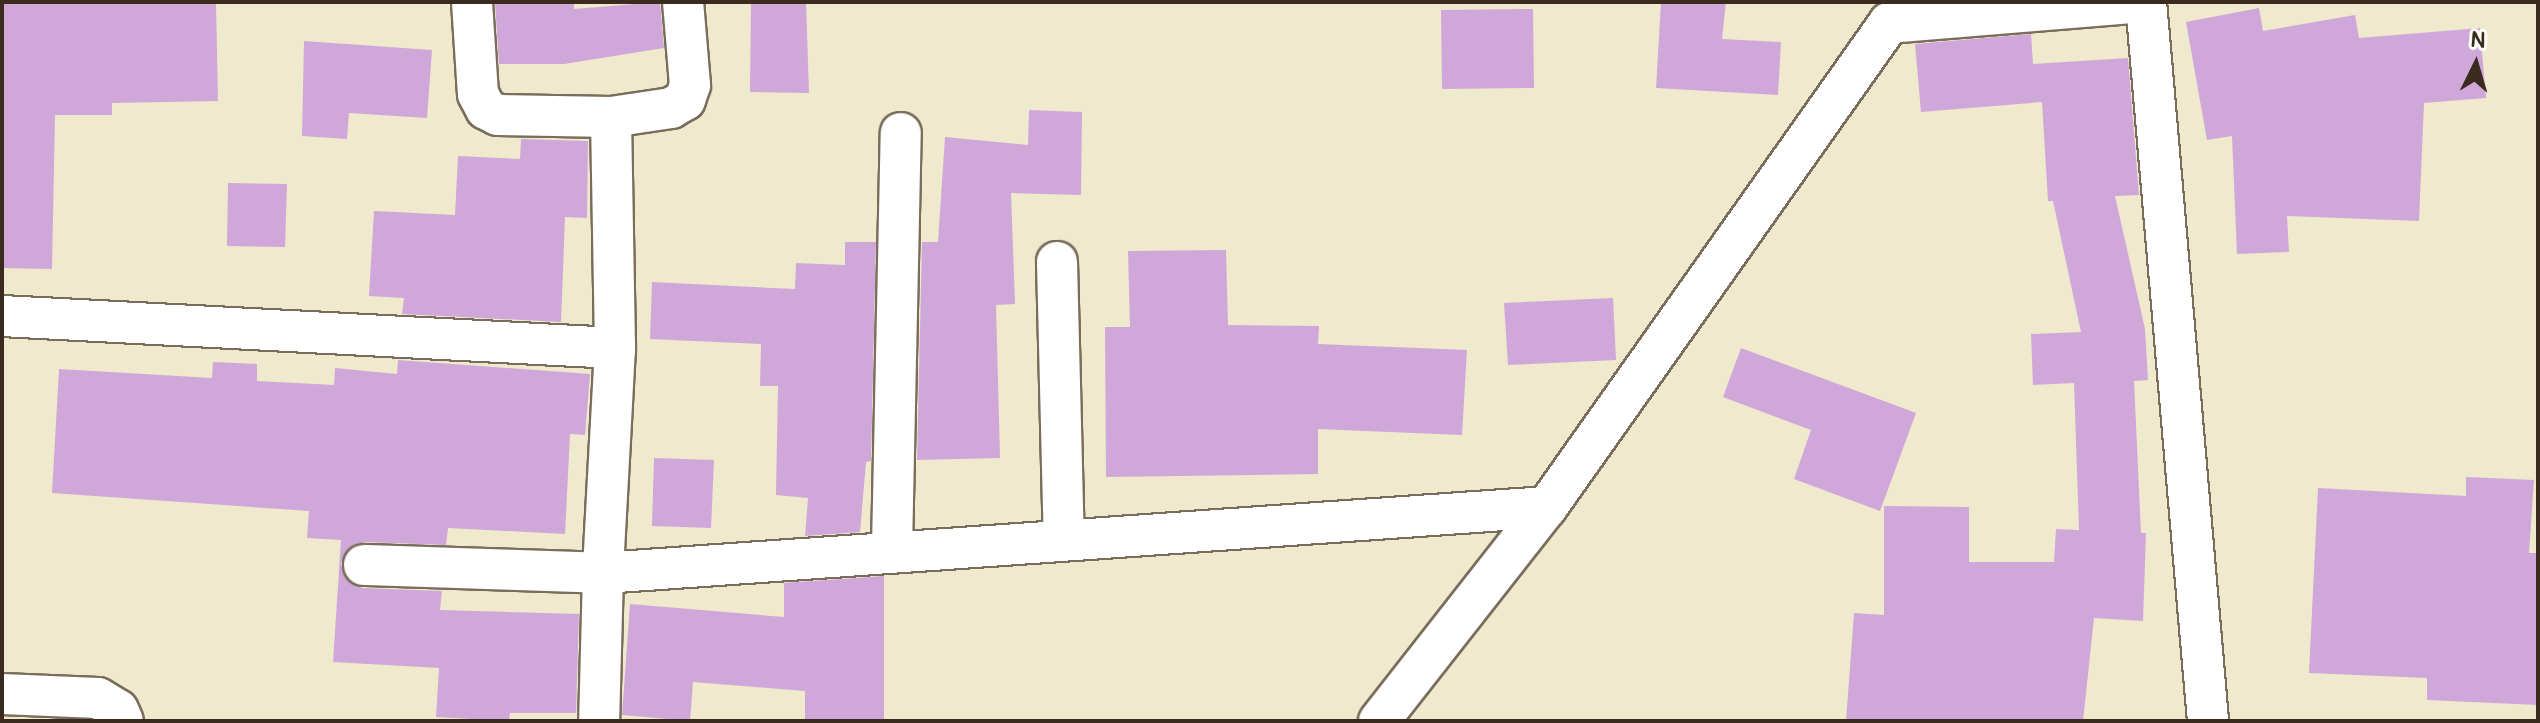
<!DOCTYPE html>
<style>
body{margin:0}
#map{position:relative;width:2540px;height:723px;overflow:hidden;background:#efe9ce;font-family:Pangolin,sans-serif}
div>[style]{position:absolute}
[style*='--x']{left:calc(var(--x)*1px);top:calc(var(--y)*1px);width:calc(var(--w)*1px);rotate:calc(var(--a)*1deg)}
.building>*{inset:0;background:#d0a7d9}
.roads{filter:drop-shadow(2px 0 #7a6d5c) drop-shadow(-2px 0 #7a6d5c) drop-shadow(0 2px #7a6d5c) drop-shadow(0 -2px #7a6d5c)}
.minor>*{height:40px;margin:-20px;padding:0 20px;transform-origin:20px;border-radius:20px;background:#fff}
span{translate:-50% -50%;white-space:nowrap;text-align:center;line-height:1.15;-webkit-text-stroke:8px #fdfcf7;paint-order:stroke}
.frame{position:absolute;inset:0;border:4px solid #3b2a1e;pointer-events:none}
.north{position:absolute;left:2436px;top:24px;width:80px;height:80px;-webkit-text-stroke:6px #fdfcf7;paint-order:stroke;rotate:5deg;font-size:22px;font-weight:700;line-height:32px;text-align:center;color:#3b2a1e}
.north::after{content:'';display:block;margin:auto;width:28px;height:36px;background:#3b2a1e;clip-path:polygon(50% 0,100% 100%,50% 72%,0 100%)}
</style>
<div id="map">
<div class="building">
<i style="clip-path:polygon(2px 2px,216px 2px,218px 101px,112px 103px,112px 115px,55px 115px,52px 269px,2px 268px)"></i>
<i style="clip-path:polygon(495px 2px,574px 2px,574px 9px,660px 2px,664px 48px,564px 64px,499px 64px)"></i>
<i style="clip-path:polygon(751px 2px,806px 2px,809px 93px,750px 92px)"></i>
<i style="clip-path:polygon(1661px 2px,1726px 2px,1722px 39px,1781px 42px,1778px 95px,1656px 88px)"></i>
<i style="clip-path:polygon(2259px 8px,2263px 31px,2355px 15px,2359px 38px,2480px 28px,2486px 98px,2424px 103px,2419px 221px,2287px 216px,2289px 252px,2237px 254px,2232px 136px,2207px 140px,2186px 22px)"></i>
<i style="clip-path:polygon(1533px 9px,1534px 88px,1442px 89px,1441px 10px)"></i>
<i style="clip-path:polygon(2031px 34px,2033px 64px,2128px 58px,2139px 195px,2115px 196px,2145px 329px,2148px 380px,2134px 381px,2141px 533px,2146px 533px,2143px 621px,2094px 618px,2083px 721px,1846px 721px,1854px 613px,1884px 615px,1884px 506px,1969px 507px,1969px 562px,2054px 562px,2056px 529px,2079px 530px,2074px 383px,2033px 385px,2031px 334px,2081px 332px,2053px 201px,2048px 201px,2042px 102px,1921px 112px,1915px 44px)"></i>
<i style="clip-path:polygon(304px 41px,432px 50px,427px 118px,349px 113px,347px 139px,302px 136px)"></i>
<i style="clip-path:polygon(1029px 110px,1082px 112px,1081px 195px,1011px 193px,1015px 304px,996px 305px,1000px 458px,917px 460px,922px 242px,938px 242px,945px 137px,1028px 145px)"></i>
<i style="clip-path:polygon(521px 139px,588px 141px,587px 218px,565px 217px,561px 322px,402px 314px,404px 298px,369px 296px,374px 211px,455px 215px,458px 156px,520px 159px)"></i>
<i style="clip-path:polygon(228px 183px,287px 184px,285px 247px,227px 246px)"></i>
<i style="clip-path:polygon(845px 242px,876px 242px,871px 461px,866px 462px,860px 532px,805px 536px,808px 498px,776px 495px,778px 386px,760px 386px,761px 344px,650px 339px,652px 282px,795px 289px,796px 263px,845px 265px)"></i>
<i style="clip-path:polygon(1226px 250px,1228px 325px,1319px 326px,1318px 344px,1467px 350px,1462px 435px,1318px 429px,1318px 474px,1106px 477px,1105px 327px,1130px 327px,1128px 251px)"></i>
<i style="clip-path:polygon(1613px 298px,1616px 360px,1508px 365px,1504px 303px)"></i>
<i style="clip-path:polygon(1741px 348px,1916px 413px,1880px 511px,1794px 479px,1811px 430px,1723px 397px)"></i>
<i style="clip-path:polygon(398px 360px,590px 374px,585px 435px,570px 434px,565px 534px,448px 528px,446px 545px,364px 542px,353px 545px,341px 563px,344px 576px,362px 588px,442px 591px,440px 610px,579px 614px,576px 713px,510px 713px,509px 721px,436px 717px,439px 668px,333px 662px,341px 540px,307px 538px,309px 511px,52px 493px,59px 369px,212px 378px,213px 362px,257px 364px,257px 381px,334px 385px,335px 368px,397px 374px)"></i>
<i style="clip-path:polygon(654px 458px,714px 460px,711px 528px,652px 526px)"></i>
<i style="clip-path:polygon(2466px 477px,2534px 480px,2529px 553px,2538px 553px,2538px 705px,2427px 700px,2427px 678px,2309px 673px,2318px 488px,2466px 496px)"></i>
<i style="clip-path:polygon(884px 576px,884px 721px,805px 721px,805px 691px,693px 682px,690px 721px,622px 715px,630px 604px,784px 617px,784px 583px)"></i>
</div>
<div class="roads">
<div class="minor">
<i style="--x:472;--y:2;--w:92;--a:86.3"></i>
<i style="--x:478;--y:94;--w:17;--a:62"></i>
<i style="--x:486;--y:109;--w:13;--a:27"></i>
<i style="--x:498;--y:115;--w:113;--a:1"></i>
<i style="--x:611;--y:117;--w:61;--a:-8.5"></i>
<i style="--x:671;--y:108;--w:16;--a:-30"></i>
<i style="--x:685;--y:100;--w:16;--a:-72"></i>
<i style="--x:690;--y:85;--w:83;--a:-94.8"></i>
<i style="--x:2146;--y:2;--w:722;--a:85.07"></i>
<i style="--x:611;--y:117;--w:231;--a:89"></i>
<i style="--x:1057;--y:262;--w:278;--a:88.6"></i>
<i style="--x:2;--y:316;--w:614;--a:2.99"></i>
<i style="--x:615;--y:348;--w:225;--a:93.1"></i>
<i style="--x:603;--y:573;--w:946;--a:-4"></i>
<i style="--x:892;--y:549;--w:416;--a:-88.8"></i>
<i style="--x:364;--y:565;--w:239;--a:1.9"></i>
<i style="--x:603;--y:573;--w:148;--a:91.5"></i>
<i style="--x:2;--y:694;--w:96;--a:2.4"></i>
<i style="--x:98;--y:698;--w:23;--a:31"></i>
<i style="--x:118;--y:710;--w:12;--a:66"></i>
<i style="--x:1379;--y:721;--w:272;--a:-51.9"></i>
<i style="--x:1547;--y:507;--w:593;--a:-54.75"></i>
<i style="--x:1889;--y:23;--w:254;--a:-4.7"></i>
</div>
</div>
<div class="frame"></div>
<div class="north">N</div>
</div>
